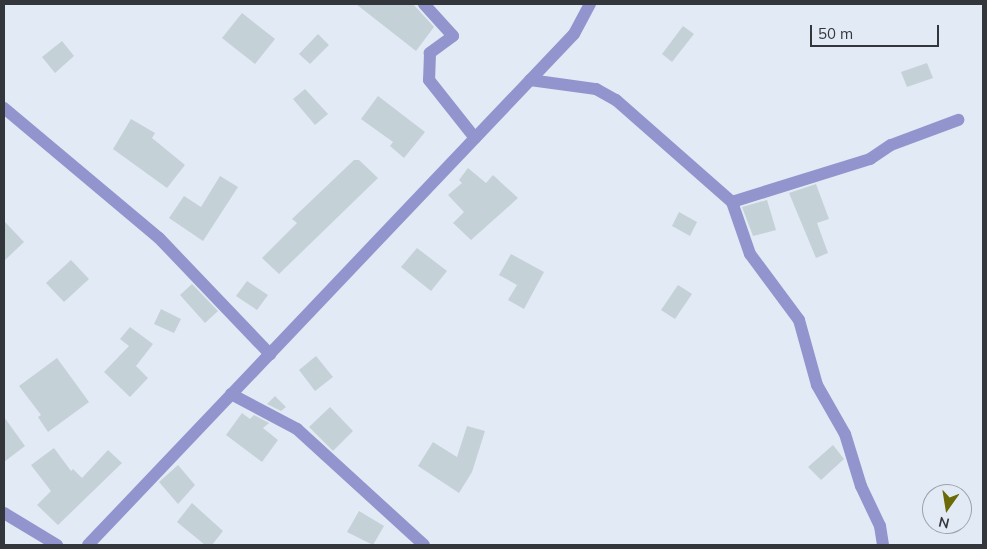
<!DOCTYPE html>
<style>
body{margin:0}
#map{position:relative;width:987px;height:549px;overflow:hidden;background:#e2eaf5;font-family:Mulish,sans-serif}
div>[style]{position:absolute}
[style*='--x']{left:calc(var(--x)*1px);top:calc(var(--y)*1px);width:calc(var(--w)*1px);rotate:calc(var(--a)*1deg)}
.building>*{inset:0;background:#c4d1d7}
.minor>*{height:12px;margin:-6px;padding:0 6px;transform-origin:6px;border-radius:6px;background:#9294cd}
span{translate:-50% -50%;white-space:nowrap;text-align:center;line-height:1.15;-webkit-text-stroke:4.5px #e2eaf5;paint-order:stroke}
.frame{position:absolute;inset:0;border:5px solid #33363a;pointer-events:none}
.north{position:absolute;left:922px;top:484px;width:50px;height:50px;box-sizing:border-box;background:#e2eaf5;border:1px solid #9ca2aa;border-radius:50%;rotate:193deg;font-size:14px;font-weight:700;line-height:20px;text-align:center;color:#33363a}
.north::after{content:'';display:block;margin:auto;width:18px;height:22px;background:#6b6a06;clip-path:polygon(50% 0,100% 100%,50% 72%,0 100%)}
.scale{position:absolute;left:810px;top:25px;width:129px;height:22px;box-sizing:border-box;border:2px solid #33363a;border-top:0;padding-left:6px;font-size:15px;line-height:18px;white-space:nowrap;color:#33363a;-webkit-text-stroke:4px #e2eaf5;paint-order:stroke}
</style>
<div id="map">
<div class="building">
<i style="clip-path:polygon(356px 4px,413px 4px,434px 27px,416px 51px)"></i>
<i style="clip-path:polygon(242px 13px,275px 39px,255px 64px,222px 38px)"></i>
<i style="clip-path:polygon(683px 26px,694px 34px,672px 62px,662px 54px)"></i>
<i style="clip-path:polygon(318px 34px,329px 45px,310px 64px,299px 54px)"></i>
<i style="clip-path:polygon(62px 41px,74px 56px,55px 73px,42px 57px)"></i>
<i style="clip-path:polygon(927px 63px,933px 78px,907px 87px,901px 72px)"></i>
<i style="clip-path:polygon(305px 89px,328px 114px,315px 125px,293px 99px)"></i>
<i style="clip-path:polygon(378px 96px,425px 132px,404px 158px,390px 146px,393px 142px,361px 119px)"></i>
<i style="clip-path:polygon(131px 119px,155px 133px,152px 138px,185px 165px,167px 188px,113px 149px)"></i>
<i style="clip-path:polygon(354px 160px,359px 160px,378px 178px,279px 274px,262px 258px,297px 223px,292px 219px)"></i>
<i style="clip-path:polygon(468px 168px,486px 183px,493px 175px,518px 198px,471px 240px,453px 223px,464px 212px,448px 195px,462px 183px,459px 180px)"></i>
<i style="clip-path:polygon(220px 176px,238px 187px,203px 241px,169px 218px,184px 196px,201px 207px)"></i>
<i style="clip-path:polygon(816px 184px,829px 219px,817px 223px,828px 253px,816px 258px,789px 193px)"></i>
<i style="clip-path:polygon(767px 200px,776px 230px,753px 236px,742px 207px)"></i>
<i style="clip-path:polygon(679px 212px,697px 222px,690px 236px,672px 226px)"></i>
<i style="clip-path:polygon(4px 221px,24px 242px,4px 261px)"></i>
<i style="clip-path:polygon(417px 248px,447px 271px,431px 291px,401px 267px)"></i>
<i style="clip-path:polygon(511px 254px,544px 272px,524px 309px,508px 300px,517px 285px,499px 275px)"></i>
<i style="clip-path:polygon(71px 260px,89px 279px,64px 302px,46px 283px)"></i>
<i style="clip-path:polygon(247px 281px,268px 295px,257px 310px,236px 296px)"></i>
<i style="clip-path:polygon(192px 284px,218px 311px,205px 323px,180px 295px)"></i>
<i style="clip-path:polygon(678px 285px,692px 294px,675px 319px,661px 310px)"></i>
<i style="clip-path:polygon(161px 309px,181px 319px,174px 333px,154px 324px)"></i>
<i style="clip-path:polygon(130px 327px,153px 344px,136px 366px,148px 378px,130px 397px,104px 372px,129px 346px,120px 339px)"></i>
<i style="clip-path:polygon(316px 356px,333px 377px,315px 391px,299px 370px)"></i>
<i style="clip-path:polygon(57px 358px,89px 402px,48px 432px,38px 417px,41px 415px,19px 386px)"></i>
<i style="clip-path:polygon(275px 396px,286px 407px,281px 411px,267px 404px)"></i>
<i style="clip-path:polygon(330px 407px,353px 431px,333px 451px,309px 427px)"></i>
<i style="clip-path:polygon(242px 413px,250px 419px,254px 415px,269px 423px,263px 428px,278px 440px,262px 462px,226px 435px)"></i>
<i style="clip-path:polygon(4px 417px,25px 446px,4px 462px)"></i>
<i style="clip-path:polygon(467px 426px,485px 431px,472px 472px,459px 493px,418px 466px,433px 442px,457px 457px)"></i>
<i style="clip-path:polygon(833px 445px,844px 459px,821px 480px,808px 467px)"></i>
<i style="clip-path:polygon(54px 448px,71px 471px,73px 469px,82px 478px,108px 450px,122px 463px,58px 525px,37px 505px,51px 491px,31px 465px)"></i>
<i style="clip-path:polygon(178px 465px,195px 485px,178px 504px,159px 482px)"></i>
<i style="clip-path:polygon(192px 503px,223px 531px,212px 545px,205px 545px,177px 522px)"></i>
<i style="clip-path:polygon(359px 511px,384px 526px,373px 545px,347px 532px)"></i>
</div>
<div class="minor">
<i style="--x:424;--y:4;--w:43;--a:47.8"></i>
<i style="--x:453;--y:36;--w:29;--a:144"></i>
<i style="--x:430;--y:53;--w:27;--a:92"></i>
<i style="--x:429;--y:80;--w:74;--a:51.6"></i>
<i style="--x:530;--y:80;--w:67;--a:7.8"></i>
<i style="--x:596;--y:89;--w:23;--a:29"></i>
<i style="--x:616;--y:100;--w:154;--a:41.3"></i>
<i style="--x:732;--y:202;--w:55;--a:70.9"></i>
<i style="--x:750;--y:254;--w:82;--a:53.4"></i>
<i style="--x:799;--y:320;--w:67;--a:74.5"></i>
<i style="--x:817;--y:385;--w:56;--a:60.3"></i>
<i style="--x:845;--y:434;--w:54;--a:72.9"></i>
<i style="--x:861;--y:486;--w:44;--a:64.6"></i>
<i style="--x:880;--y:526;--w:19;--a:81"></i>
<i style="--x:4;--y:108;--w:202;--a:40"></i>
<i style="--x:159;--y:238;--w:161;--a:46.3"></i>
<i style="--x:732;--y:202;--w:145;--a:-17.3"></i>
<i style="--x:870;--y:159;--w:25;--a:-34"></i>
<i style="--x:891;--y:145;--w:72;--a:-20.5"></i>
<i style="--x:231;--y:394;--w:75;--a:27.9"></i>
<i style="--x:297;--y:429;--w:172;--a:42.4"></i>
<i style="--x:4;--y:513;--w:62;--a:31.1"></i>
<i style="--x:88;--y:545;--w:705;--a:-46.44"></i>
<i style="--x:574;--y:34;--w:34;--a:-62"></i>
</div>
<div class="frame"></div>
<div class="north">N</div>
<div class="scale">50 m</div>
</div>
